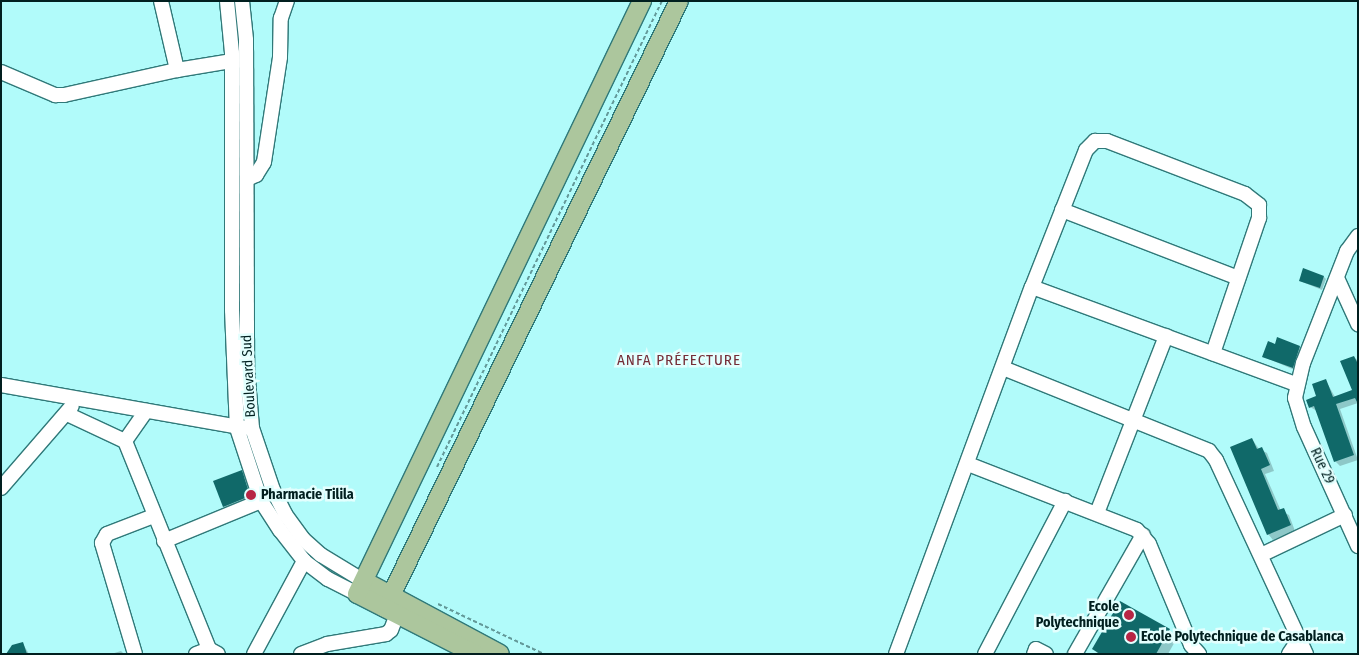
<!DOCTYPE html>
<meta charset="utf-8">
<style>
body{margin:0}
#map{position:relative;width:1359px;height:655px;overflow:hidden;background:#b1fbfa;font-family:"Fira Sans Condensed",sans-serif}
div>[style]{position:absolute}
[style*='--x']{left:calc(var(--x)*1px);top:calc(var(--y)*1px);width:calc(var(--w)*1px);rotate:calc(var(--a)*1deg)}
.shadow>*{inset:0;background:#0003}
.building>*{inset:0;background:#106969}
.path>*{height:2px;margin-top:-1px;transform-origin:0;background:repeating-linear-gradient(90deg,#639999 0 4px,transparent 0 6.5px)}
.roads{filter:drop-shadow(1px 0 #307979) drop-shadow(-1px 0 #307979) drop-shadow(0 1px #307979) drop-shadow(0 -1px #307979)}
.minor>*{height:14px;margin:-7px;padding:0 7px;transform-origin:7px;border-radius:7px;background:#fff}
.major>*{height:18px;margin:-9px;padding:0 9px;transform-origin:9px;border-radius:9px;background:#acc69d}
.dots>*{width:14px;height:14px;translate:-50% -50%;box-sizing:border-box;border:2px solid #e3fffe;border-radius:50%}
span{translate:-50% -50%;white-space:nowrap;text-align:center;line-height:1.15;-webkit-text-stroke:5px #e3fffe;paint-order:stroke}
.street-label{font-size:14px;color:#011f1f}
.poi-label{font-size:14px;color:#011f1f;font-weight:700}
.left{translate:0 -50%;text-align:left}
.right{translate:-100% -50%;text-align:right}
.neighbourhood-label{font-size:15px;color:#742d37;letter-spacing:1px}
.frame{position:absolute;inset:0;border:2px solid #011f1f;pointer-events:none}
</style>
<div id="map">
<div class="shadow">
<i style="clip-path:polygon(1324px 277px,1326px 279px,1322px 290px,1300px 281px)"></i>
<i style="clip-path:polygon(1275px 345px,1300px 347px,1304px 350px,1297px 371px,1264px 357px)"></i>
<i style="clip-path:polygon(1354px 357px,1358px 361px,1358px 403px,1340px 409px,1358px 460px,1340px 466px,1335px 461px,1317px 411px,1310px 407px,1326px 381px,1335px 397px,1353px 391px)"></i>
<i style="clip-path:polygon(1252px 439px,1259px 449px,1267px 453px,1274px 471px,1265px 474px,1281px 511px,1289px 515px,1295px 531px,1273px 540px,1268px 534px)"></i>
<i style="clip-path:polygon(241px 471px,249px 479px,257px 504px,232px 514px,224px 507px)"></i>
<i style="clip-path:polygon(1121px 602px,1177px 638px,1168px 654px,1098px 654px,1094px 649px)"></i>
<i style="clip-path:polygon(23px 644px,29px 654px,7px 654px)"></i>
<i style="clip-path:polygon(121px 651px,124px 654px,111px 654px)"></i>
</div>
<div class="building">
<i style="clip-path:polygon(1303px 268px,1324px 276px,1320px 288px,1299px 281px)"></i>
<i style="clip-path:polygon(1277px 337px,1300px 346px,1293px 368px,1262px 357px,1268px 341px,1275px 344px)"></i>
<i style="clip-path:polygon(1354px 356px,1358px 364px,1358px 404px,1355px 398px,1336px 404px,1354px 455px,1334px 462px,1314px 406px,1309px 408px,1306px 400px,1316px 396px,1312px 384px,1326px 379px,1333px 397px,1352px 390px,1340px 361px)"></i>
<i style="clip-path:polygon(1252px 438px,1257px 449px,1262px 447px,1270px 465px,1261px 469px,1278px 510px,1284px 508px,1291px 525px,1267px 535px,1230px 447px)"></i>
<i style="clip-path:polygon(242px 470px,250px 496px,223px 507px,213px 481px)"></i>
<i style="clip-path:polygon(1120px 601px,1170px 629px,1156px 654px,1100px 654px,1092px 649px)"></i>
<i style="clip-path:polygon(23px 642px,27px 654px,6px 654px,12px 645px)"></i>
</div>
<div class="path">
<i style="--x:437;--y:467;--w:517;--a:-64.23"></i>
<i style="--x:438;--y:604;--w:117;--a:25.3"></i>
</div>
<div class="roads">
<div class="minor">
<i style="--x:161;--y:1;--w:71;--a:76.9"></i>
<i style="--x:177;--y:70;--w:56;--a:-9.3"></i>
<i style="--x:227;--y:1;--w:52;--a:84.5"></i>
<i style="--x:232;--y:53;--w:257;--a:90"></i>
<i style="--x:232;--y:310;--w:118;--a:87.6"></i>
<i style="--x:237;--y:428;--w:77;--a:71.8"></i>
<i style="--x:261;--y:501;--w:35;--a:57"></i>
<i style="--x:280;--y:530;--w:39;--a:52"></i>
<i style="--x:304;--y:561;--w:30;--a:37"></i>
<i style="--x:328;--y:579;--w:33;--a:27"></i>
<i style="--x:242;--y:1;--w:39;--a:84"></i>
<i style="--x:246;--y:40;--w:328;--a:89.8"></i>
<i style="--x:247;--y:368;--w:60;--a:85.2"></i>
<i style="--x:252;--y:428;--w:65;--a:71.3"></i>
<i style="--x:273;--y:490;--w:27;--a:63"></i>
<i style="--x:285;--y:514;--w:31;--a:54"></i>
<i style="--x:303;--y:539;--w:24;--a:42"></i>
<i style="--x:321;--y:555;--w:50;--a:31.2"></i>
<i style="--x:1;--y:72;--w:59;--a:23.1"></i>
<i style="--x:55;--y:95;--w:9;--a:0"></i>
<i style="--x:64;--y:95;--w:116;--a:-12.5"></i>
<i style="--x:247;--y:179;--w:10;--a:-24"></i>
<i style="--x:256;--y:175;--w:15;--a:-58"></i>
<i style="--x:264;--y:162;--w:106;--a:-81.3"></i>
<i style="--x:280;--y:57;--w:39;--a:-89"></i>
<i style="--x:281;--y:18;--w:18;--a:-71"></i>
<i style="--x:1062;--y:210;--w:189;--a:21.1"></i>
<i style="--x:1358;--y:236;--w:19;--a:126"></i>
<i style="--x:1347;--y:251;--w:120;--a:111.4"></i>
<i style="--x:1303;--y:363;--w:36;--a:103"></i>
<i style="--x:1295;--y:398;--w:30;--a:73"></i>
<i style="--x:1304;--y:427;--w:131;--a:65.6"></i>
<i style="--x:1337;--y:278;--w:51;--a:65.5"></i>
<i style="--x:1032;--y:287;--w:281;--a:20.2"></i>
<i style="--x:1003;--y:368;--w:222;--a:21.9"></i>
<i style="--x:1209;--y:451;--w:11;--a:52"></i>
<i style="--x:1216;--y:460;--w:214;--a:65.1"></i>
<i style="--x:1;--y:385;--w:247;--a:10"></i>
<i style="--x:67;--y:414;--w:64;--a:25"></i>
<i style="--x:125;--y:441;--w:224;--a:68"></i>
<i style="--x:209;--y:649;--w:10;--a:29"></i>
<i style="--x:125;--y:441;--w:37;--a:-55"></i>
<i style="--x:968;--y:464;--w:181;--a:21.3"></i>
<i style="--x:1137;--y:530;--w:18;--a:49"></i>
<i style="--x:1149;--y:544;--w:109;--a:67.4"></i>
<i style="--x:1191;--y:645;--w:12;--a:48"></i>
<i style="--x:1;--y:488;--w:108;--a:-49.1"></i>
<i style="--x:1097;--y:513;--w:190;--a:-68.7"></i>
<i style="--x:164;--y:541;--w:105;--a:-22.4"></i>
<i style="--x:1261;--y:555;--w:93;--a:-25.5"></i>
<i style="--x:135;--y:654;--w:116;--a:-106.6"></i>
<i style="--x:102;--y:543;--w:10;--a:-61"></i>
<i style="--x:107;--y:534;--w:50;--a:-21"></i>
<i style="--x:196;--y:654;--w:14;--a:-21"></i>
<i style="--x:254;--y:654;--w:106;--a:-61.7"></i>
<i style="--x:301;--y:654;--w:28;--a:-21"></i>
<i style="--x:327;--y:644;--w:60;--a:-9.6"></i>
<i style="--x:386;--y:634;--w:6;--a:-39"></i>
<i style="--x:391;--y:630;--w:17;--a:-69"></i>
<i style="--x:896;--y:654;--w:391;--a:-69.7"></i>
<i style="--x:1032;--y:287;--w:147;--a:-68.5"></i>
<i style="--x:1086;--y:150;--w:13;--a:-45"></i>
<i style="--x:1095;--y:141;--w:12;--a:0"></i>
<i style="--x:1107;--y:141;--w:148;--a:21"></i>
<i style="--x:1245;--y:194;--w:18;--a:38"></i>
<i style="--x:1259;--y:205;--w:13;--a:90"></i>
<i style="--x:1259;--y:218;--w:143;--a:108.8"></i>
<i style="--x:985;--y:654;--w:173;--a:-62.4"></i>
<i style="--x:1034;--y:654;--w:5;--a:-68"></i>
<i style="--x:1036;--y:649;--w:11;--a:27"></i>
<i style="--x:1075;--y:654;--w:137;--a:-60.3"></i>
<i style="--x:1289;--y:654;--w:18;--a:-56"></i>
</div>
<div class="major">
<i style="--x:364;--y:581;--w:154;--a:28.2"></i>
<i style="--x:385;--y:608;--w:674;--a:-64.16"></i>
<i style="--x:475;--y:654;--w:132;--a:-153"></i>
<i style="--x:357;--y:594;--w:658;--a:-64.33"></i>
</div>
</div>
<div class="dots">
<i style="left:251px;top:495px;background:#b72645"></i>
<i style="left:1129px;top:615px;background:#b72645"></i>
<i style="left:1131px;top:637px;background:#b72645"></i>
</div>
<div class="street-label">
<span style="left:249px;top:376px;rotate:-93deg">Boulevard Sud</span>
<span style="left:1322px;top:466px;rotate:65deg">Rue 29</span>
</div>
<div class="poi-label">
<span class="left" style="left:261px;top:495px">Pharmacie Tilila</span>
<span class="right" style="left:1119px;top:615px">Ecole<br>Polytechnique</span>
<span class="left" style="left:1141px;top:637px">Ecole Polytechnique de Casablanca</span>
</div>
<div class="neighbourhood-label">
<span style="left:679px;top:361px">ANFA PRÉFECTURE</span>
</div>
<div class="frame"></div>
</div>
